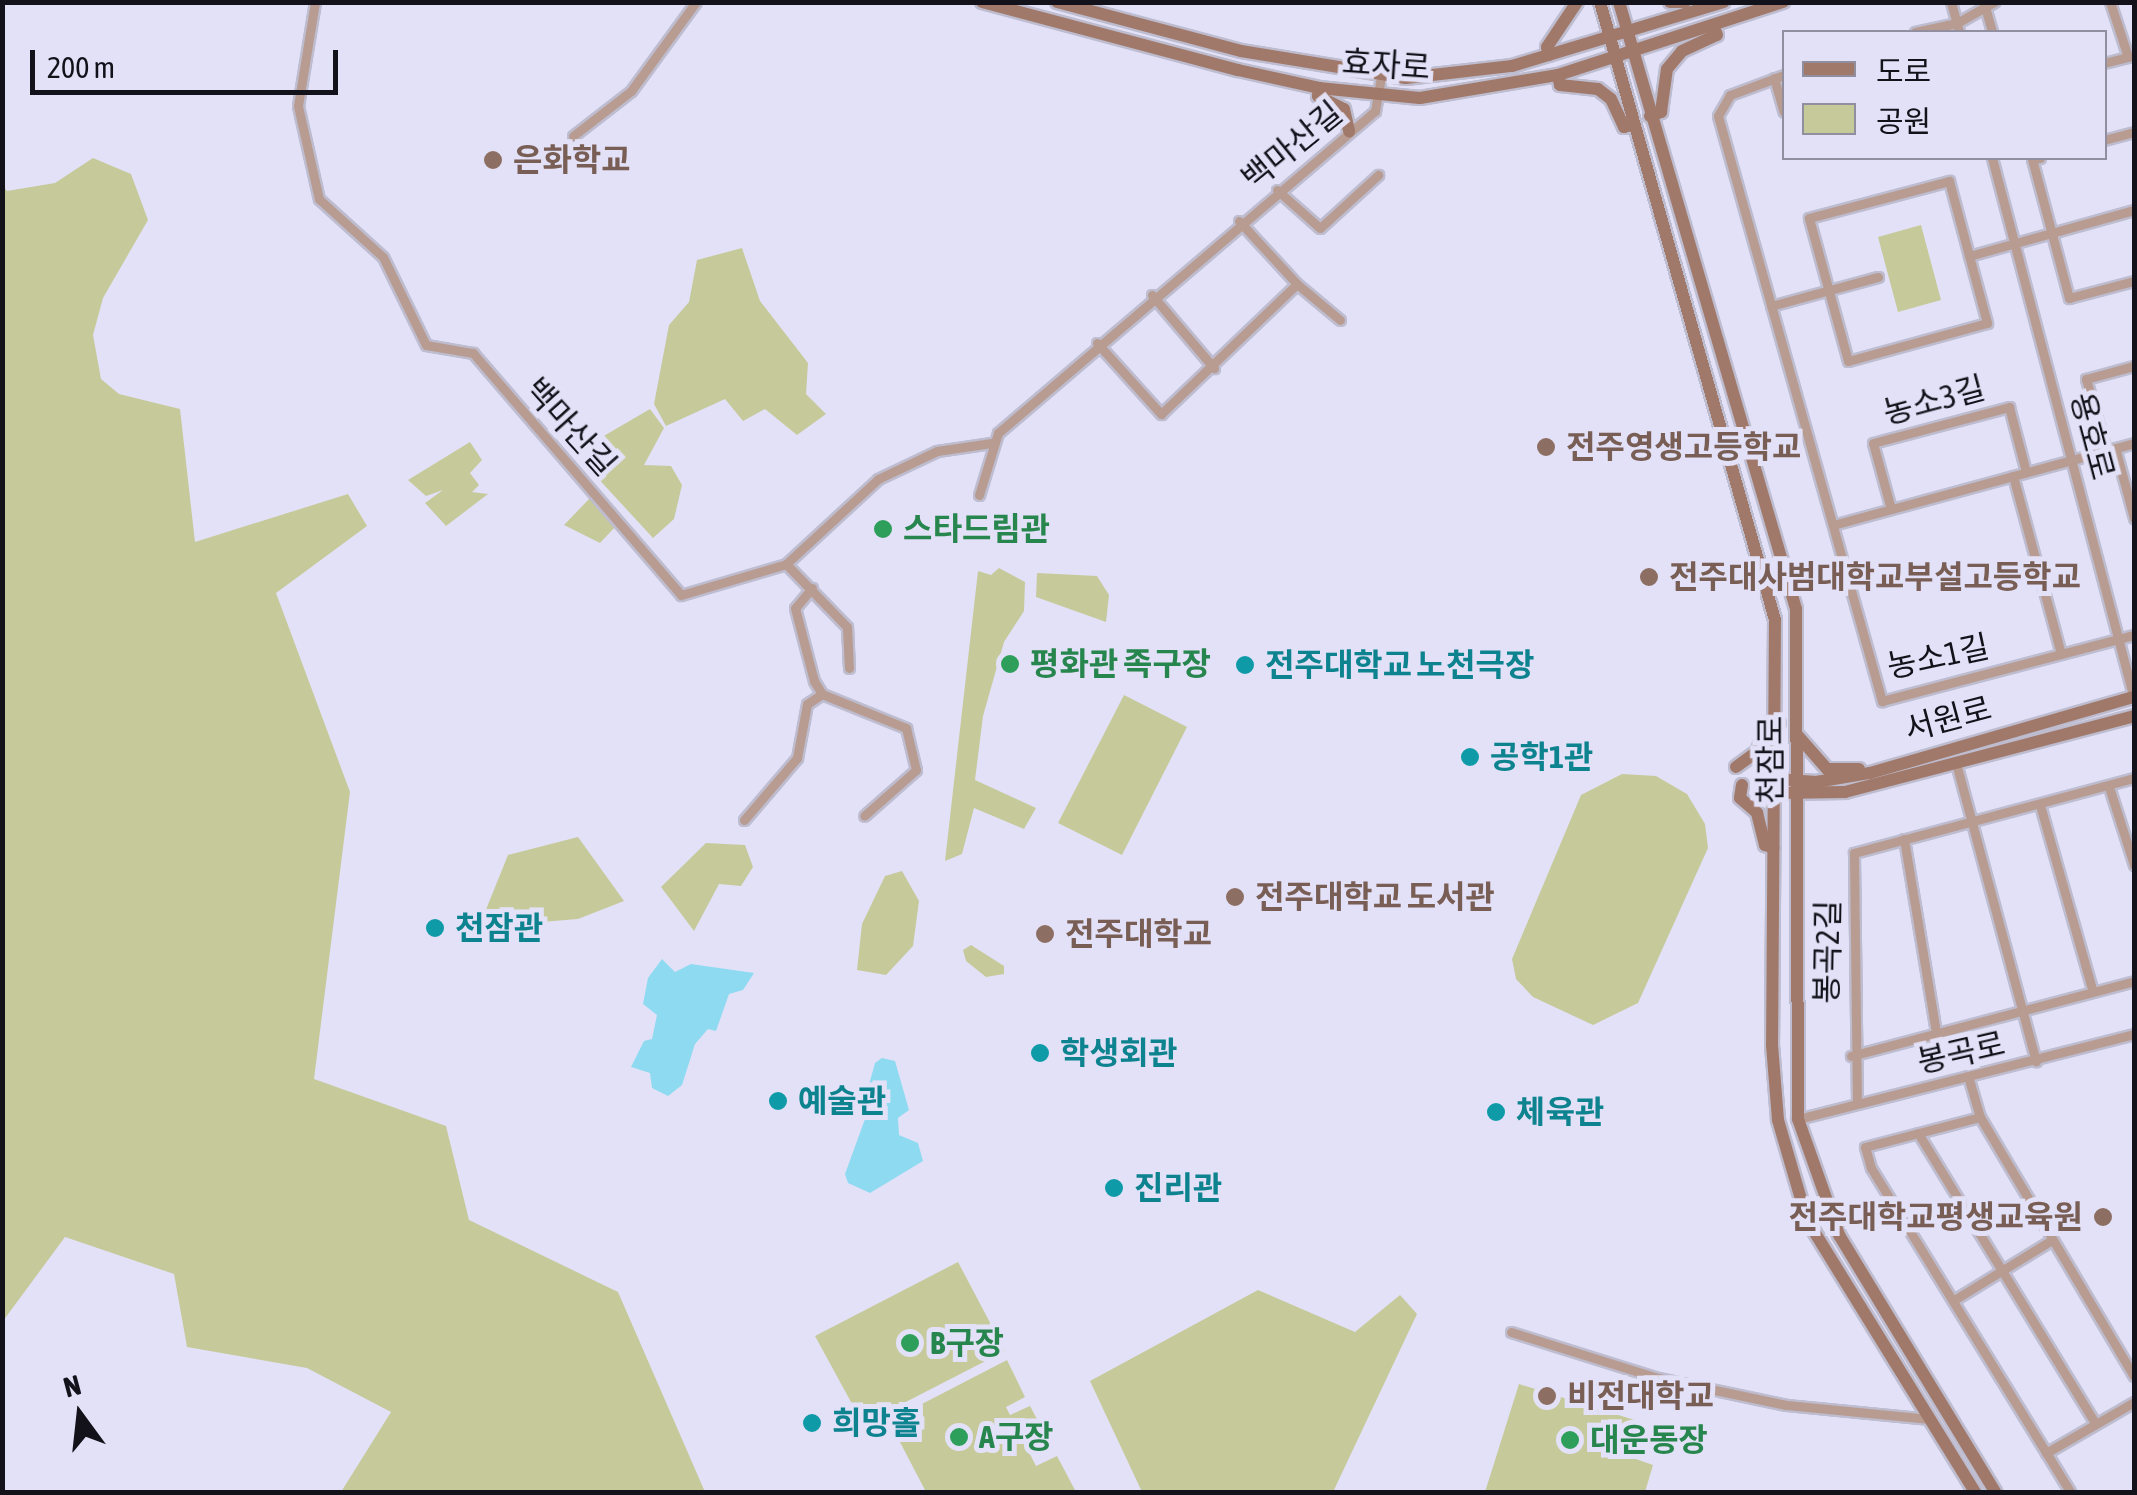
<!DOCTYPE html>
<meta charset="utf-8">
<style>
body{margin:0}
#map{position:relative;width:2137px;height:1495px;overflow:hidden;background:#e3e1f7;font-family:"Asap Condensed","Noto Sans KR",sans-serif}
div>[style]{position:absolute}
[style*='--x']{left:calc(var(--x)*1px);top:calc(var(--y)*1px);width:calc(var(--w)*1px);rotate:calc(var(--a)*1deg)}
.green>*{inset:0;background:#c6ca9b}
.water>*{inset:0;background:#8edaf1}
.roads{filter:drop-shadow(2px 0 #bebccf) drop-shadow(-2px 0 #bebccf) drop-shadow(0 2px #bebccf) drop-shadow(0 -2px #bebccf)}
.street>*{height:9px;margin:-4.5px;padding:0 4.5px;transform-origin:4.5px;border-radius:4.5px;background:#b89c92}
.secondary>*{height:12px;margin:-6px;padding:0 6px;transform-origin:6px;border-radius:6px;background:#a1796a}
.dots>*{width:28px;height:28px;translate:-50% -50%;box-sizing:border-box;border:5px solid #e3e1f7;border-radius:50%}
span{translate:-50% -50%;white-space:nowrap;text-align:center;line-height:1.15;-webkit-text-stroke:10px #e3e1f7;paint-order:stroke}
.street-label{font-size:32px;color:#13121a}
.education-label{font-size:32px;color:#785e54;font-weight:700}
.left{translate:0 -50%;text-align:left}
.right{translate:-100% -50%;text-align:right}
.leisure-label{font-size:32px;color:#27864d;font-weight:700}
.culture-label{font-size:32px;color:#0d838f;font-weight:700}
.frame{position:absolute;inset:0;border:5px solid #13121a;pointer-events:none}
.legend{position:absolute;left:1782px;top:30px;width:325px;height:130px;box-sizing:border-box;background:#e3e1f7;border:2px solid #908e9f;margin:0;padding:12px 18px;list-style:none;font-size:30px;color:#13121a}
.legend li{display:flex;align-items:center;gap:20px;height:50px}
.legend b{width:50px;border:2px solid #908e9f}
.north{position:absolute;left:30px;top:1365px;width:100px;height:100px;-webkit-text-stroke:8px #e3e1f7;paint-order:stroke;rotate:345deg;font-size:28px;font-weight:700;line-height:40px;text-align:center;color:#13121a}
.north::after{content:'';display:block;margin:auto;width:35px;height:45px;background:#13121a;clip-path:polygon(50% 0,100% 100%,50% 72%,0 100%)}
.scale{position:absolute;left:30px;top:50px;width:308px;height:45px;box-sizing:border-box;border:5px solid #13121a;border-top:0;padding-left:12px;font-size:30px;line-height:35px;white-space:nowrap;color:#13121a;-webkit-text-stroke:8px #e3e1f7;paint-order:stroke}
</style>
<div id="map">
<div class="green">
<i style="clip-path:polygon(93px 158px,131px 174px,148px 220px,103px 298px,93px 335px,101px 379px,119px 394px,180px 409px,195px 542px,348px 494px,367px 526px,276px 593px,350px 792px,314px 1079px,446px 1126px,469px 1220px,618px 1292px,705px 1492px,341px 1492px,391px 1412px,307px 1368px,187px 1347px,174px 1274px,65px 1237px,3px 1321px,3px 186px,7px 191px,55px 183px)"></i>
<i style="clip-path:polygon(1921px 225px,1941px 300px,1898px 312px,1878px 237px)"></i>
<i style="clip-path:polygon(742px 248px,760px 301px,808px 363px,806px 394px,826px 414px,797px 435px,765px 409px,743px 421px,725px 399px,666px 426px,654px 404px,669px 325px,689px 302px,697px 260px)"></i>
<i style="clip-path:polygon(650px 409px,664px 428px,644px 465px,671px 466px,682px 485px,674px 519px,653px 538px,582px 461px,602px 437px)"></i>
<i style="clip-path:polygon(470px 442px,482px 460px,470px 473px,479px 485px,472px 492px,488px 494px,446px 526px,425px 503px,443px 490px,426px 496px,408px 480px)"></i>
<i style="clip-path:polygon(590px 498px,616px 526px,600px 543px,564px 525px)"></i>
<i style="clip-path:polygon(999px 568px,1025px 582px,1024px 611px,1004px 642px,983px 716px,975px 780px,1036px 808px,1024px 829px,974px 808px,962px 854px,945px 861px,978px 571px,991px 575px)"></i>
<i style="clip-path:polygon(1037px 573px,1097px 576px,1109px 595px,1106px 622px,1036px 597px)"></i>
<i style="clip-path:polygon(1124px 695px,1187px 727px,1122px 855px,1058px 823px)"></i>
<i style="clip-path:polygon(1622px 774px,1656px 776px,1687px 794px,1705px 824px,1708px 848px,1638px 1003px,1593px 1025px,1533px 997px,1516px 979px,1512px 959px,1581px 795px)"></i>
<i style="clip-path:polygon(578px 837px,624px 901px,578px 919px,504px 925px,483px 917px,508px 855px)"></i>
<i style="clip-path:polygon(706px 843px,745px 845px,753px 867px,741px 886px,719px 884px,694px 931px,661px 887px)"></i>
<i style="clip-path:polygon(902px 871px,919px 901px,913px 946px,886px 975px,857px 970px,862px 924px,885px 876px)"></i>
<i style="clip-path:polygon(971px 945px,1004px 966px,1004px 974px,986px 977px,966px 961px,963px 950px)"></i>
<i style="clip-path:polygon(958px 1262px,1005px 1351px,863px 1424px,815px 1336px)"></i>
<i style="clip-path:polygon(1258px 1290px,1355px 1332px,1400px 1295px,1417px 1314px,1333px 1492px,1142px 1492px,1090px 1381px)"></i>
<i style="clip-path:polygon(1007px 1360px,1025px 1397px,1006px 1407px,1010px 1415px,1030px 1406px,1049px 1442px,1029px 1452px,1036px 1466px,1057px 1456px,1076px 1492px,926px 1492px,889px 1421px)"></i>
<i style="clip-path:polygon(1519px 1384px,1644px 1423px,1633px 1458px,1653px 1465px,1645px 1492px,1485px 1492px)"></i>
</div>
<div class="water">
<i style="clip-path:polygon(662px 959px,675px 972px,691px 964px,754px 973px,743px 990px,729px 994px,716px 1031px,708px 1029px,695px 1044px,682px 1085px,668px 1096px,652px 1088px,650px 1073px,631px 1067px,644px 1041px,652px 1039px,657px 1015px,643px 1004px,648px 978px)"></i>
<i style="clip-path:polygon(882px 1058px,895px 1061px,909px 1110px,898px 1118px,899px 1135px,918px 1143px,923px 1161px,870px 1193px,848px 1183px,845px 1174px,869px 1108px,864px 1103px,875px 1063px)"></i>
</div>
<div class="roads">
<div class="street">
<i style="--x:315;--y:2;--w:105;--a:99.3"></i>
<i style="--x:298;--y:106;--w:95;--a:77.3"></i>
<i style="--x:319;--y:199;--w:86;--a:42.2"></i>
<i style="--x:383;--y:257;--w:98;--a:64"></i>
<i style="--x:426;--y:345;--w:48;--a:9.7"></i>
<i style="--x:473;--y:353;--w:319;--a:49.3"></i>
<i style="--x:681;--y:595;--w:109;--a:-16.4"></i>
<i style="--x:786;--y:564;--w:125;--a:-42.7"></i>
<i style="--x:878;--y:479;--w:65;--a:-25.4"></i>
<i style="--x:937;--y:451;--w:55;--a:-8.4"></i>
<i style="--x:1951;--y:2;--w:31;--a:75"></i>
<i style="--x:1985;--y:7;--w:26;--a:74"></i>
<i style="--x:1915;--y:32;--w:43;--a:-12.1"></i>
<i style="--x:1957;--y:23;--w:43;--a:-29.6"></i>
<i style="--x:2104;--y:63;--w:25;--a:-14"></i>
<i style="--x:2128;--y:57;--w:58;--a:-108.1"></i>
<i style="--x:1784;--y:75;--w:58;--a:159.7"></i>
<i style="--x:1730;--y:95;--w:24;--a:120"></i>
<i style="--x:1718;--y:116;--w:608;--a:74.34"></i>
<i style="--x:1882;--y:701;--w:260;--a:-14.7"></i>
<i style="--x:1774;--y:78;--w:35;--a:74"></i>
<i style="--x:573;--y:136;--w:73;--a:-37.8"></i>
<i style="--x:631;--y:91;--w:110;--a:-53.9"></i>
<i style="--x:2104;--y:140;--w:31;--a:-15"></i>
<i style="--x:1992;--y:158;--w:559;--a:75.29"></i>
<i style="--x:2040;--y:158;--w:8;--a:173"></i>
<i style="--x:2032;--y:159;--w:144;--a:75.1"></i>
<i style="--x:2069;--y:298;--w:67;--a:-14.7"></i>
<i style="--x:1949;--y:181;--w:147;--a:75"></i>
<i style="--x:1987;--y:323;--w:144;--a:164.7"></i>
<i style="--x:1848;--y:361;--w:148;--a:-105.3"></i>
<i style="--x:1809;--y:218;--w:145;--a:-14.8"></i>
<i style="--x:1277;--y:190;--w:57;--a:41.5"></i>
<i style="--x:1320;--y:228;--w:79;--a:-42.4"></i>
<i style="--x:1239;--y:221;--w:86;--a:47.4"></i>
<i style="--x:1969;--y:256;--w:171;--a:-15.6"></i>
<i style="--x:1152;--y:295;--w:96;--a:49.7"></i>
<i style="--x:1771;--y:306;--w:111;--a:-15.2"></i>
<i style="--x:1097;--y:343;--w:96;--a:48"></i>
<i style="--x:1161;--y:414;--w:188;--a:-43.7"></i>
<i style="--x:1297;--y:284;--w:56;--a:39.9"></i>
<i style="--x:2115;--y:448;--w:73;--a:74.8"></i>
<i style="--x:2106;--y:451;--w:75;--a:-105.5"></i>
<i style="--x:2086;--y:379;--w:50;--a:-15.2"></i>
<i style="--x:2013;--y:476;--w:184;--a:74.9"></i>
<i style="--x:979;--y:495;--w:65;--a:-73"></i>
<i style="--x:998;--y:433;--w:496;--a:-40.5"></i>
<i style="--x:1375;--y:111;--w:36;--a:-80"></i>
<i style="--x:1891;--y:509;--w:68;--a:-105.3"></i>
<i style="--x:1873;--y:443;--w:141;--a:-14.8"></i>
<i style="--x:2009;--y:407;--w:67;--a:75.3"></i>
<i style="--x:1833;--y:525;--w:312;--a:-15.2"></i>
<i style="--x:786;--y:564;--w:88;--a:45.9"></i>
<i style="--x:847;--y:627;--w:41;--a:87.2"></i>
<i style="--x:812;--y:588;--w:26;--a:130"></i>
<i style="--x:795;--y:608;--w:75;--a:75.4"></i>
<i style="--x:814;--y:681;--w:15;--a:58"></i>
<i style="--x:822;--y:694;--w:91;--a:22"></i>
<i style="--x:906;--y:728;--w:43;--a:76.6"></i>
<i style="--x:916;--y:770;--w:69;--a:138.5"></i>
<i style="--x:1956;--y:763;--w:309;--a:75"></i>
<i style="--x:2109;--y:787;--w:82;--a:72.2"></i>
<i style="--x:2040;--y:805;--w:194;--a:74.2"></i>
<i style="--x:744;--y:820;--w:82;--a:-49.5"></i>
<i style="--x:797;--y:758;--w:55;--a:-79.5"></i>
<i style="--x:807;--y:704;--w:18;--a:-34"></i>
<i style="--x:1904;--y:839;--w:197;--a:80.6"></i>
<i style="--x:1851;--y:1056;--w:293;--a:-14.8"></i>
<i style="--x:1968;--y:1076;--w:43;--a:73.7"></i>
<i style="--x:1980;--y:1117;--w:301;--a:59.3"></i>
<i style="--x:1857;--y:1103;--w:250;--a:-90.7"></i>
<i style="--x:1854;--y:853;--w:290;--a:-15"></i>
<i style="--x:1980;--y:1117;--w:119;--a:165.4"></i>
<i style="--x:1865;--y:1147;--w:22;--a:74"></i>
<i style="--x:1871;--y:1168;--w:380;--a:58.4"></i>
<i style="--x:1798;--y:1119;--w:347;--a:-14.2"></i>
<i style="--x:1918;--y:1133;--w:340;--a:58.6"></i>
<i style="--x:1954;--y:1300;--w:115;--a:-31.5"></i>
<i style="--x:1511;--y:1332;--w:154;--a:17.4"></i>
<i style="--x:1658;--y:1378;--w:131;--a:11.9"></i>
<i style="--x:1786;--y:1405;--w:145;--a:5.6"></i>
<i style="--x:2046;--y:1453;--w:102;--a:-30.1"></i>
</div>
<div class="secondary">
<i style="--x:982;--y:2;--w:265;--a:14.9"></i>
<i style="--x:1238;--y:70;--w:83;--a:12.5"></i>
<i style="--x:1319;--y:88;--w:101;--a:5.7"></i>
<i style="--x:1420;--y:98;--w:140;--a:-9.5"></i>
<i style="--x:1558;--y:75;--w:237;--a:-18"></i>
<i style="--x:1057;--y:2;--w:190;--a:14.9"></i>
<i style="--x:1241;--y:51;--w:167;--a:9.3"></i>
<i style="--x:1406;--y:78;--w:107;--a:-6.5"></i>
<i style="--x:1512;--y:66;--w:221;--a:-16.8"></i>
<i style="--x:1600;--y:2;--w:642;--a:74.19"></i>
<i style="--x:1775;--y:620;--w:425;--a:90.4"></i>
<i style="--x:1772;--y:1045;--w:75;--a:85.4"></i>
<i style="--x:1778;--y:1120;--w:104;--a:73.8"></i>
<i style="--x:1807;--y:1220;--w:320;--a:58.3"></i>
<i style="--x:1619;--y:2;--w:632;--a:73.74"></i>
<i style="--x:1796;--y:609;--w:510;--a:89.78"></i>
<i style="--x:1798;--y:1119;--w:123;--a:70.5"></i>
<i style="--x:1839;--y:1235;--w:301;--a:58.7"></i>
<i style="--x:1670;--y:2;--w:15;--a:0"></i>
<i style="--x:1549;--y:55;--w:8;--a:-104"></i>
<i style="--x:1547;--y:47;--w:54;--a:-56.3"></i>
<i style="--x:1558;--y:75;--w:10;--a:79"></i>
<i style="--x:1560;--y:85;--w:38;--a:6"></i>
<i style="--x:1598;--y:89;--w:16;--a:38"></i>
<i style="--x:1611;--y:99;--w:31;--a:65"></i>
<i style="--x:1624;--y:127;--w:10;--a:-17"></i>
<i style="--x:1319;--y:88;--w:8;--a:97"></i>
<i style="--x:1318;--y:96;--w:29;--a:27"></i>
<i style="--x:1344;--y:109;--w:23;--a:77"></i>
<i style="--x:1650;--y:116;--w:12;--a:-20"></i>
<i style="--x:1661;--y:112;--w:43;--a:-82.1"></i>
<i style="--x:1667;--y:69;--w:23;--a:-50"></i>
<i style="--x:1682;--y:51;--w:38;--a:-25"></i>
<i style="--x:1717;--y:35;--w:11;--a:-112"></i>
<i style="--x:1798;--y:736;--w:44;--a:48.7"></i>
<i style="--x:1827;--y:769;--w:32;--a:0"></i>
<i style="--x:1736;--y:767;--w:26;--a:-36"></i>
<i style="--x:1757;--y:752;--w:31;--a:-68"></i>
<i style="--x:1769;--y:723;--w:10;--a:0"></i>
<i style="--x:1776;--y:779;--w:40;--a:4.3"></i>
<i style="--x:1816;--y:782;--w:55;--a:-9.5"></i>
<i style="--x:1870;--y:773;--w:275;--a:-16.1"></i>
<i style="--x:1742;--y:785;--w:13;--a:99"></i>
<i style="--x:1740;--y:798;--w:23;--a:41"></i>
<i style="--x:1757;--y:813;--w:33;--a:76"></i>
<i style="--x:1765;--y:845;--w:9;--a:18"></i>
<i style="--x:1776;--y:793;--w:69;--a:-0.8"></i>
<i style="--x:1845;--y:792;--w:299;--a:-14.7"></i>
</div>
</div>
<div class="dots">
<i style="left:493px;top:160px;background:#8d6e63"></i>
<i style="left:1546px;top:447px;background:#8d6e63"></i>
<i style="left:883px;top:529px;background:#2e9e5b"></i>
<i style="left:1649px;top:577px;background:#8d6e63"></i>
<i style="left:1010px;top:664px;background:#2e9e5b"></i>
<i style="left:1245px;top:665px;background:#0f9aa8"></i>
<i style="left:1470px;top:757px;background:#0f9aa8"></i>
<i style="left:1235px;top:897px;background:#8d6e63"></i>
<i style="left:435px;top:928px;background:#0f9aa8"></i>
<i style="left:1045px;top:934px;background:#8d6e63"></i>
<i style="left:1040px;top:1053px;background:#0f9aa8"></i>
<i style="left:778px;top:1101px;background:#0f9aa8"></i>
<i style="left:1496px;top:1112px;background:#0f9aa8"></i>
<i style="left:1114px;top:1188px;background:#0f9aa8"></i>
<i style="left:2103px;top:1217px;background:#8d6e63"></i>
<i style="left:910px;top:1343px;background:#2e9e5b"></i>
<i style="left:1547px;top:1396px;background:#8d6e63"></i>
<i style="left:812px;top:1423px;background:#0f9aa8"></i>
<i style="left:959px;top:1437px;background:#2e9e5b"></i>
<i style="left:1570px;top:1440px;background:#2e9e5b"></i>
</div>
<div class="street-label">
<span style="left:1386px;top:65px;rotate:4deg">효자로</span>
<span style="left:1292px;top:146px;rotate:-39deg">백마산길</span>
<span style="left:1934px;top:401px;rotate:-15deg">농소3길</span>
<span style="left:570px;top:427px;rotate:48deg">백마산길</span>
<span style="left:2092px;top:436px;rotate:75deg">용호로</span>
<span style="left:1938px;top:657px;rotate:-12deg">농소1길</span>
<span style="left:1948px;top:719px;rotate:-15deg">서원로</span>
<span style="left:1771px;top:760px;rotate:-90deg">천잠로</span>
<span style="left:1828px;top:952px;rotate:-89deg">봉곡2길</span>
<span style="left:1961px;top:1053px;rotate:-13deg">봉곡로</span>
</div>
<div class="education-label">
<span class="left" style="left:513px;top:160px">은화학교</span>
<span class="left" style="left:1566px;top:447px">전주영생고등학교</span>
<span class="left" style="left:1669px;top:577px">전주대사범대학교부설고등학교</span>
<span class="left" style="left:1255px;top:897px">전주대학교 도서관</span>
<span class="left" style="left:1065px;top:934px">전주대학교</span>
<span class="right" style="left:2083px;top:1217px">전주대학교평생교육원</span>
<span class="left" style="left:1567px;top:1396px">비전대학교</span>
</div>
<div class="leisure-label">
<span class="left" style="left:903px;top:529px">스타드림관</span>
<span class="left" style="left:1030px;top:664px">평화관 족구장</span>
<span class="left" style="left:930px;top:1343px">B구장</span>
<span class="left" style="left:979px;top:1437px">A구장</span>
<span class="left" style="left:1590px;top:1440px">대운동장</span>
</div>
<div class="culture-label">
<span class="left" style="left:1265px;top:665px">전주대학교 노천극장</span>
<span class="left" style="left:1490px;top:757px">공학1관</span>
<span class="left" style="left:455px;top:928px">천잠관</span>
<span class="left" style="left:1060px;top:1053px">학생회관</span>
<span class="left" style="left:798px;top:1101px">예술관</span>
<span class="left" style="left:1516px;top:1112px">체육관</span>
<span class="left" style="left:1134px;top:1188px">진리관</span>
<span class="left" style="left:832px;top:1423px">희망홀</span>
</div>
<div class="frame"></div>
<ul class="legend">
<li><b style="height:12px;background:#a1796a"></b>도로</li>
<li><b style="height:28px;background:#c6ca9b"></b>공원</li>
</ul>
<div class="north">N</div>
<div class="scale">200 m</div>
</div>
